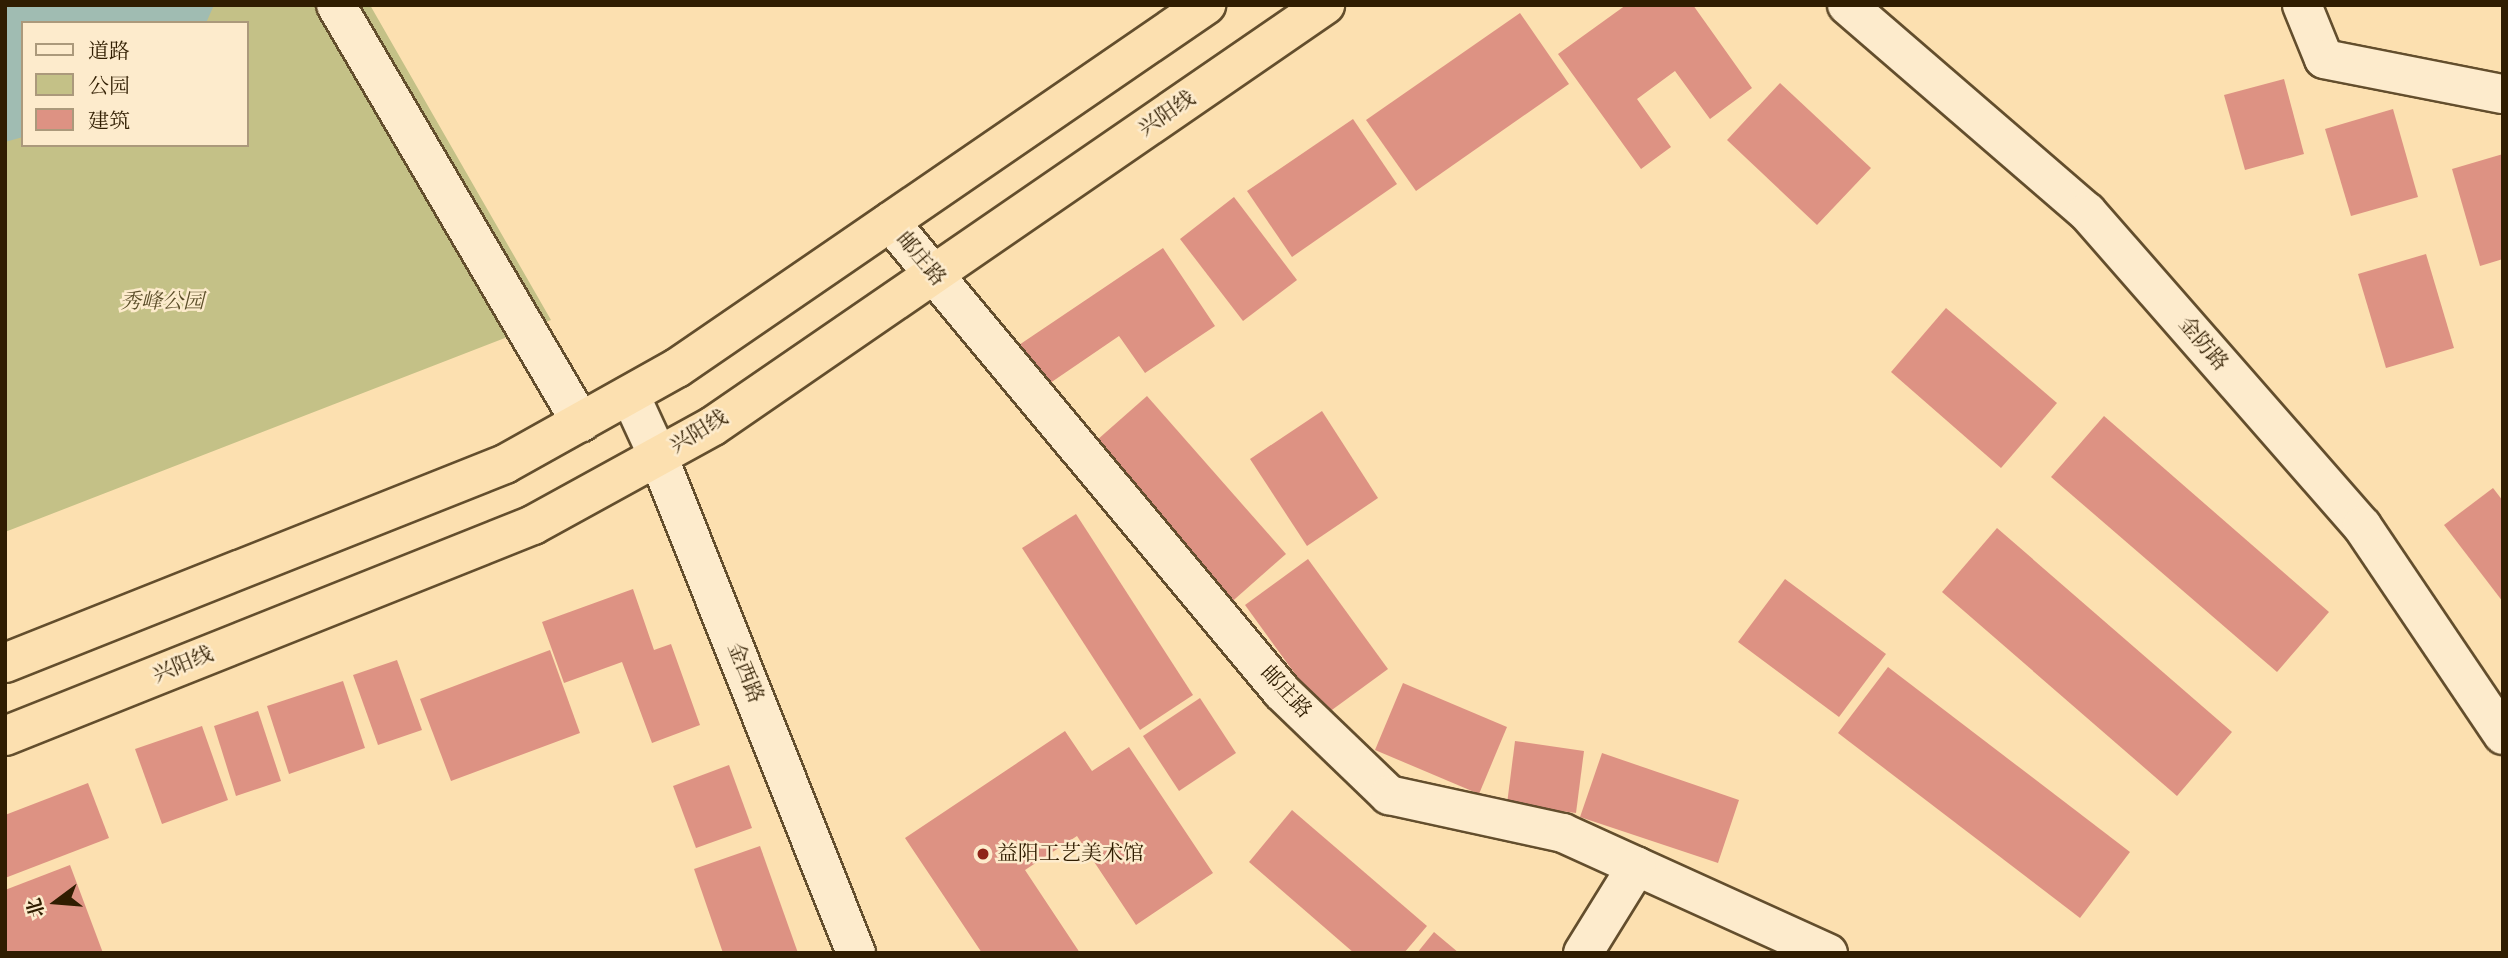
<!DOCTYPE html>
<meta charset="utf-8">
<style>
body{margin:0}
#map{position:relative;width:2508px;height:958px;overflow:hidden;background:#fce0b0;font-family:"IM FELL Double Pica","Noto Serif SC",serif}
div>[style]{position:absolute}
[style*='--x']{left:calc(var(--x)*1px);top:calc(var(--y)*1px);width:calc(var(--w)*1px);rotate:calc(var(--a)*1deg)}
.green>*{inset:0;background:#c4c187}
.water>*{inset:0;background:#a0bcb2}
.building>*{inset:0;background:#dd9283}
.roads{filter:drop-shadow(2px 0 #634e2d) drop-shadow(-2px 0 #634e2d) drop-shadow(0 2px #634e2d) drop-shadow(0 -2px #634e2d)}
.minor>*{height:38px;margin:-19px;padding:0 19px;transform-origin:19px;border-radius:19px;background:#fdebcc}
.highway>*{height:38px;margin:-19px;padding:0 19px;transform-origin:19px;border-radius:19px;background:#fce0b0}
.dots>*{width:19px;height:19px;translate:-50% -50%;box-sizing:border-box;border:4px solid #fdebcc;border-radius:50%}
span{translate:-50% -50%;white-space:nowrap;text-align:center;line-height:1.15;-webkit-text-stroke:5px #fdebcc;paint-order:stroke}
.street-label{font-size:21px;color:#301d01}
.park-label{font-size:21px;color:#5c4e29;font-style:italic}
.poi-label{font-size:21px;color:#301d01}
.left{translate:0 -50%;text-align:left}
.frame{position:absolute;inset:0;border:7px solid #301d01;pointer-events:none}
.legend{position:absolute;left:21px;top:21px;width:228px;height:126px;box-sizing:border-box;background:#fdebcc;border:2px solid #ab997b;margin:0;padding:9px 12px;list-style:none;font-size:21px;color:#301d01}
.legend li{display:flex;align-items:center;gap:14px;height:35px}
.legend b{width:35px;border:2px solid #ab997b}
.north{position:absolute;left:21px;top:867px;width:70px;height:70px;-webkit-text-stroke:5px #fdebcc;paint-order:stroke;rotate:254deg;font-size:19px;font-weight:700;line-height:28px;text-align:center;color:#301d01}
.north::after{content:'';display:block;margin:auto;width:24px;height:32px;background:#301d01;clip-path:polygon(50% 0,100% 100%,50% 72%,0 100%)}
</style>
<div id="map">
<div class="green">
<i style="clip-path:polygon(evenodd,5px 5px,370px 5px,551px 320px,5px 532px,5px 5px,23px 23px,247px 23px,247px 145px,23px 145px,23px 23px)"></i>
</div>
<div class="water">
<i style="clip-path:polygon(5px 5px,214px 5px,206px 23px,23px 23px,23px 137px,5px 142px)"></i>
</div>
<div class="building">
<i style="clip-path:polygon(1626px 5px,1693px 5px,1752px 88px,1710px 119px,1675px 71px,1637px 99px,1671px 147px,1641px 169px,1558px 54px)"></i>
<i style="clip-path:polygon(1520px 13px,1569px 84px,1416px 191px,1366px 120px)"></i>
<i style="clip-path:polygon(2284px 79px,2304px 154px,2245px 170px,2224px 95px)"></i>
<i style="clip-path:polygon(1780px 83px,1871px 168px,1817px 225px,1727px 140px)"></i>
<i style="clip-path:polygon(2393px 109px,2418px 197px,2351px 216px,2325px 129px)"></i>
<i style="clip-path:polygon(1353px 119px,1397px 184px,1292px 257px,1247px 191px)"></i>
<i style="clip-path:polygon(2503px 154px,2503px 259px,2480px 266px,2452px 169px)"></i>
<i style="clip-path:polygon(1234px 197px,1297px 280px,1243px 321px,1180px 239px)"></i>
<i style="clip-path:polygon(1163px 248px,1215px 326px,1145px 373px,1119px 336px,1037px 392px,1010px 351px)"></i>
<i style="clip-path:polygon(2426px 254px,2454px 348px,2386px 368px,2358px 274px)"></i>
<i style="clip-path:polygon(1946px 308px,2057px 403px,2001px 468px,1891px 372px)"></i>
<i style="clip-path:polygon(1147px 396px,1286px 554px,1227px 606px,1088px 448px)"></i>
<i style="clip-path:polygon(1322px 411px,1378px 498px,1307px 546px,1250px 459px)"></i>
<i style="clip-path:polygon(2104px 416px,2329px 612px,2277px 672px,2051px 477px)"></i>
<i style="clip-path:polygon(2493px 488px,2503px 501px,2503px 602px,2444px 525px)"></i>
<i style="clip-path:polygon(1076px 514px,1193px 695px,1140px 730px,1022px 548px)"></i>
<i style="clip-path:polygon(1997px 528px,2232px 732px,2177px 796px,1942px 592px)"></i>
<i style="clip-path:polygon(1308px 559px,1388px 669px,1325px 715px,1245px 605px)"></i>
<i style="clip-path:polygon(1785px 579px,1886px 654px,1839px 717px,1738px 642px)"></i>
<i style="clip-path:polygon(633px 589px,654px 650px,671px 644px,700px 725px,652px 743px,622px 662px,564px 683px,542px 622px)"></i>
<i style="clip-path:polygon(550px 650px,580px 733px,451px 781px,420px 699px)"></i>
<i style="clip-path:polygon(397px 660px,422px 730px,378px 745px,353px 675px)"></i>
<i style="clip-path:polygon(1888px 667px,2130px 852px,2080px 918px,1838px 733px)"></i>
<i style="clip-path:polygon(343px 681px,365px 748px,289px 774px,267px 706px)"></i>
<i style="clip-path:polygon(1403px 683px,1507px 727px,1479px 794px,1375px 750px)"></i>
<i style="clip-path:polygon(1200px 698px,1236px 753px,1179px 791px,1143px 736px)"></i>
<i style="clip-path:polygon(258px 711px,281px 781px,236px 796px,214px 726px)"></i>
<i style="clip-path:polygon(202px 726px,228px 800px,162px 824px,135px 749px)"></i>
<i style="clip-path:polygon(1065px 731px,1092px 771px,1129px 747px,1213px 873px,1136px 925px,1077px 836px,1025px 870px,1080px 953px,982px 953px,905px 838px)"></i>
<i style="clip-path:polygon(1515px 741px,1584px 751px,1576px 813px,1507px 804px)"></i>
<i style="clip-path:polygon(1602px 753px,1739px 800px,1718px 863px,1580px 817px)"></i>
<i style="clip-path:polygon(729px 765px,752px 828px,696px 848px,673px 786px)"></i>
<i style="clip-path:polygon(88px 783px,109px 838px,5px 878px,5px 815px)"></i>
<i style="clip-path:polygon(1292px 810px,1427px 926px,1404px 953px,1354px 953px,1249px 862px)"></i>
<i style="clip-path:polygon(760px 846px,798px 953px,723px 953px,694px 869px)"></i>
<i style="clip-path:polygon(70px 865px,103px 953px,5px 953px,5px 890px)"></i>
<i style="clip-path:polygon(1434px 932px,1459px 953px,1417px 953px)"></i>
</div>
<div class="roads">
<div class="minor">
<i style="--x:336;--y:5;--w:484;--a:59.6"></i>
<i style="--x:1847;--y:5;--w:317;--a:40.8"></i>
<i style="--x:2087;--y:212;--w:417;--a:48.8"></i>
<i style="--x:2362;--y:526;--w:252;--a:56"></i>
<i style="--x:2302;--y:5;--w:58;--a:67.8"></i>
<i style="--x:2324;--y:59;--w:182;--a:11.1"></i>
<i style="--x:890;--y:222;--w:612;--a:50.17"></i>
<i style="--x:1282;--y:692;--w:149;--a:43.9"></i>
<i style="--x:1389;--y:795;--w:178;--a:12.3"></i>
<i style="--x:1563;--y:833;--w:291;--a:24.4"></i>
<i style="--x:630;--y:395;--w:67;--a:65.3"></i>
<i style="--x:658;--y:456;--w:535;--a:68.28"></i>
<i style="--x:1583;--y:953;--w:102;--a:-58.2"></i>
</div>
<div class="highway">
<i style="--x:5;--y:663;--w:538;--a:-21.7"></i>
<i style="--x:505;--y:464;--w:197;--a:-29.2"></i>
<i style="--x:677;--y:368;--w:642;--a:-34.46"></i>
<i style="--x:5;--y:736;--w:569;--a:-21.78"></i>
<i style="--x:533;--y:525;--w:205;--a:-28.8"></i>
<i style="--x:713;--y:426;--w:743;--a:-34.52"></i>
</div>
</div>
<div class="dots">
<i style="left:983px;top:854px;background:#8f2418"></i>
</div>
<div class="street-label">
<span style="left:1167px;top:114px;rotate:-34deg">兴阳线</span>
<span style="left:921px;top:259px;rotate:50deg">邮庄路</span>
<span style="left:2203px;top:344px;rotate:49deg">金防路</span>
<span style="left:699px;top:432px;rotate:-31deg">兴阳线</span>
<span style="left:183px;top:665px;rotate:-22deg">兴阳线</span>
<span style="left:745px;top:673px;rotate:68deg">金西路</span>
<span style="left:1286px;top:692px;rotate:47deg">邮庄路</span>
</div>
<div class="park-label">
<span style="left:162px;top:302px">秀峰公园</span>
</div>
<div class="poi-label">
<span class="left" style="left:997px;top:854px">益阳工艺美术馆</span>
</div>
<div class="frame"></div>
<ul class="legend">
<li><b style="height:9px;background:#fdebcc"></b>道路</li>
<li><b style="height:19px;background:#c4c187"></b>公园</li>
<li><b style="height:19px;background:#dd9283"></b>建筑</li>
</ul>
<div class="north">北</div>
</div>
